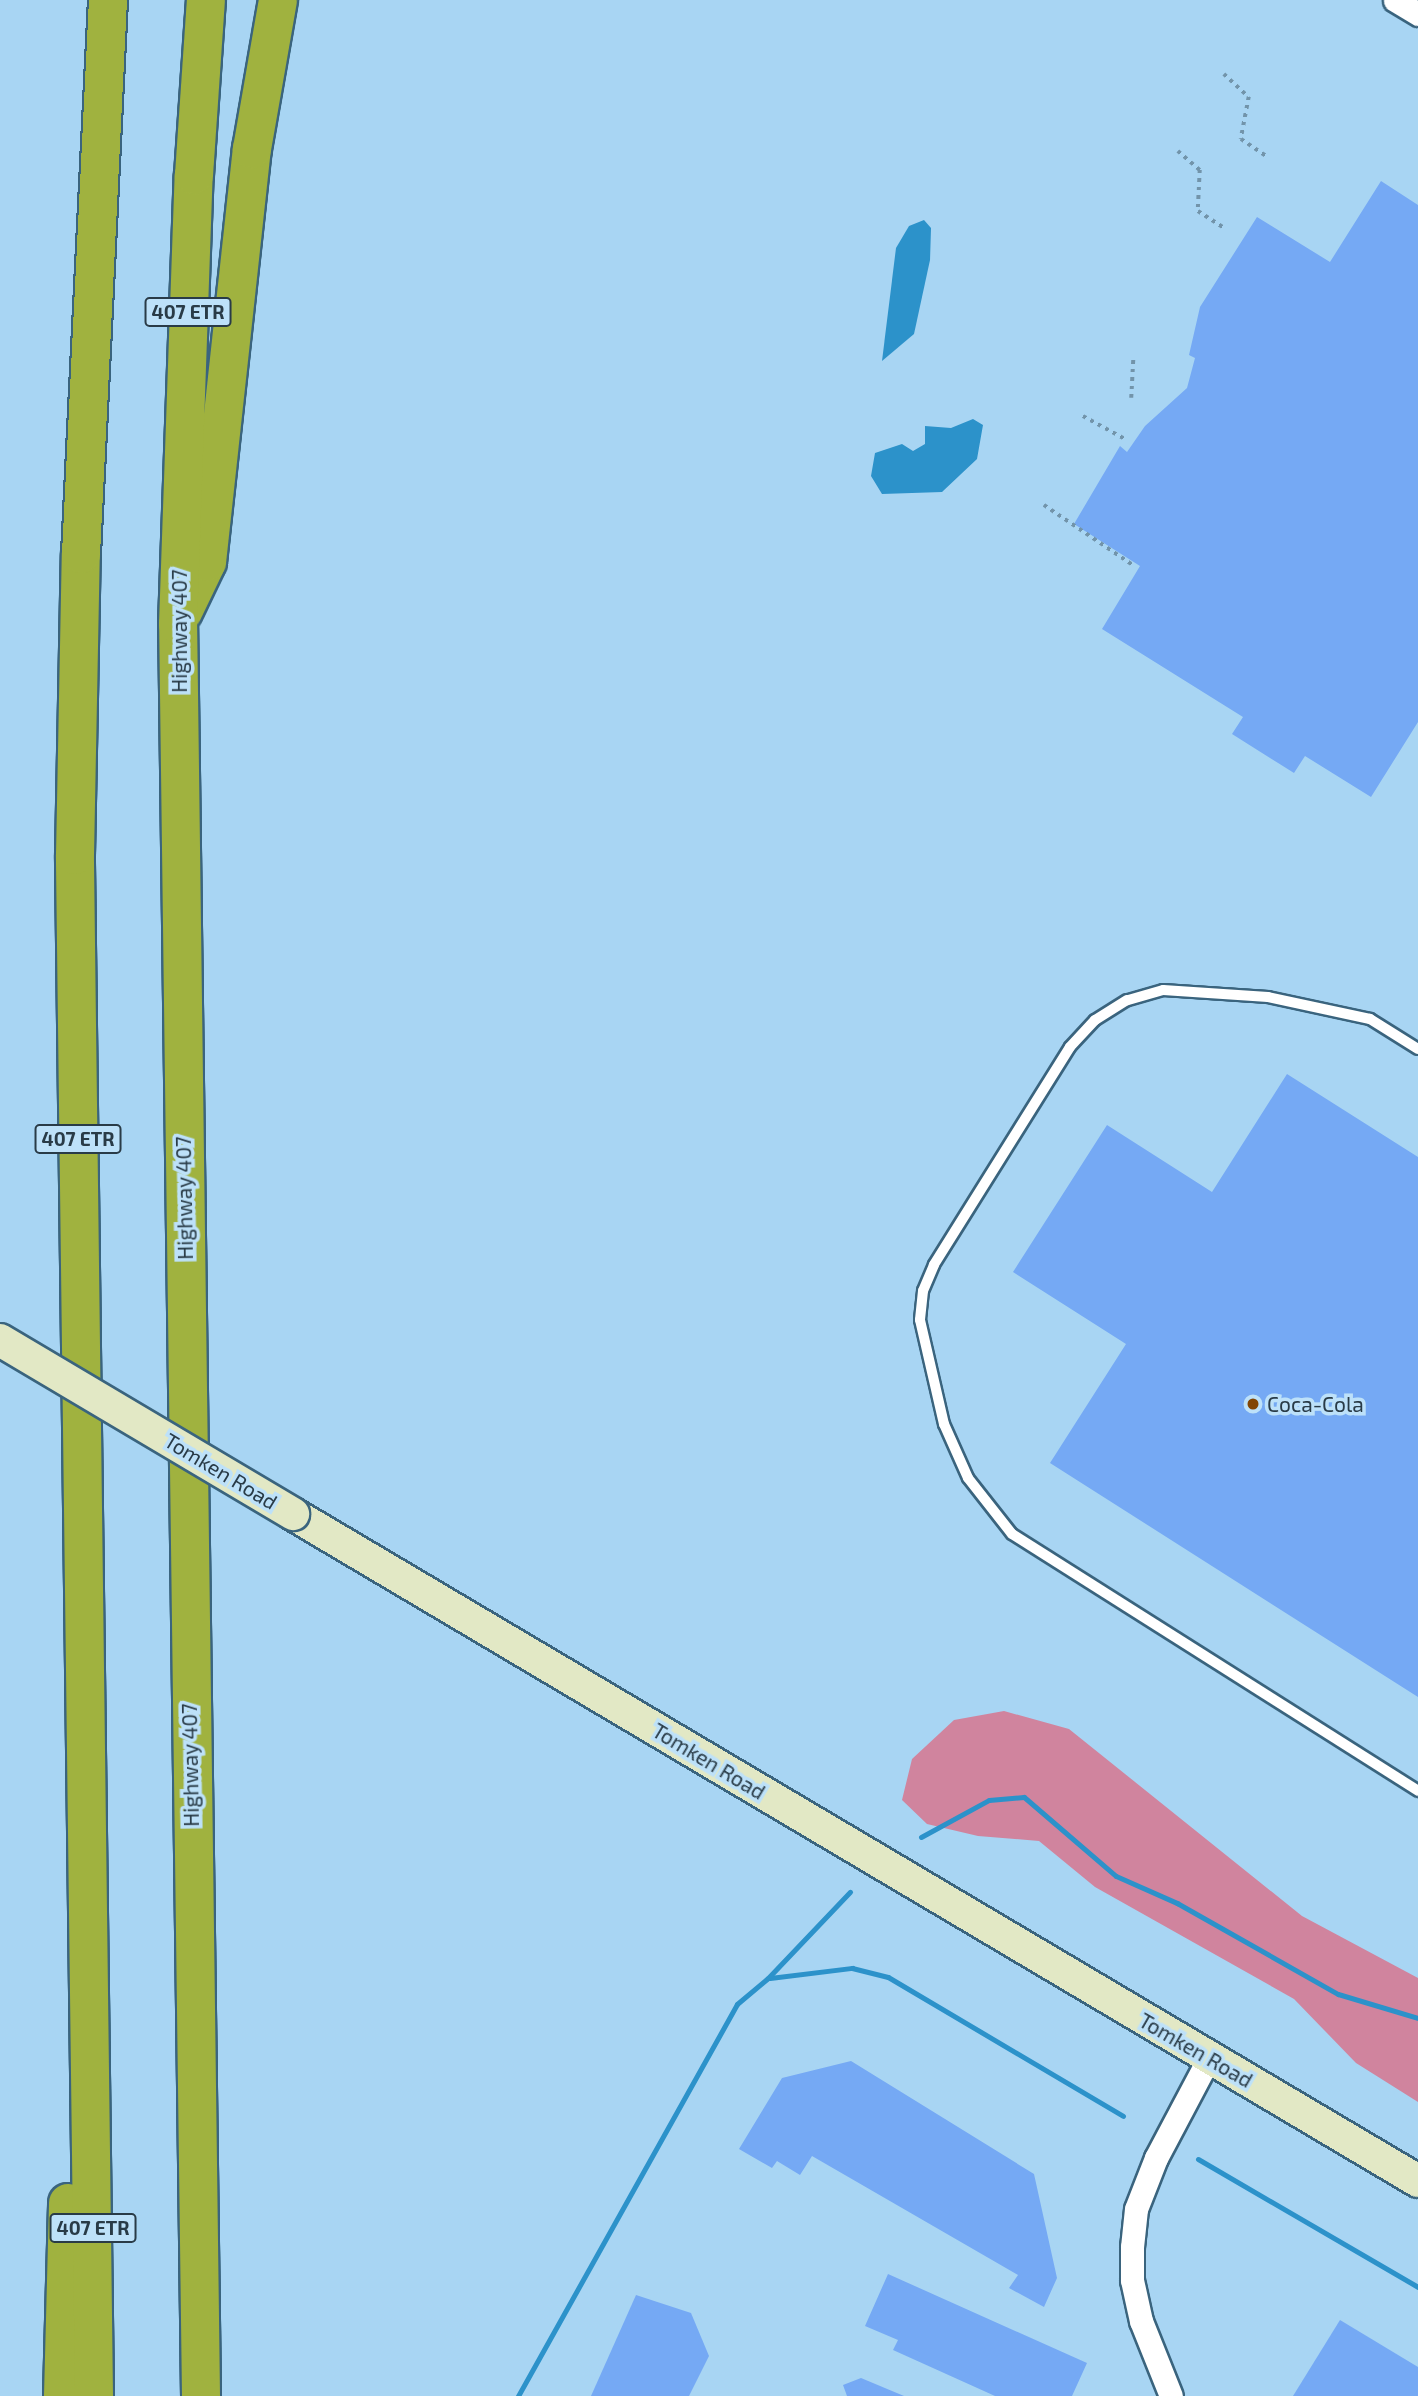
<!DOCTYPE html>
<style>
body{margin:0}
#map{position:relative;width:1418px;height:2396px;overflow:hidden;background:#a8d5f3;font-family:"Exo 2",sans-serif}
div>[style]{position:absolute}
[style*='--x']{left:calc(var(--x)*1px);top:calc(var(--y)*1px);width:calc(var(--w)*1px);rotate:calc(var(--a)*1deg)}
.green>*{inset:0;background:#d0849e}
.water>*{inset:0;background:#2c92ca}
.stream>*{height:5px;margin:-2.5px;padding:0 2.5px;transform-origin:2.5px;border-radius:2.5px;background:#2c92ca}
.building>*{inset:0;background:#75a9f4}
.path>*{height:3.5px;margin-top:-1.75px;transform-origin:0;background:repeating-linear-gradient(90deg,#7294aa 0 3.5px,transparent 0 8.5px)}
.roads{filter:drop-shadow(2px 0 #3a647e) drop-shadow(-2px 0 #3a647e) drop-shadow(0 2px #3a647e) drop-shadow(0 -2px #3a647e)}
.service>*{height:10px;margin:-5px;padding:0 5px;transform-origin:5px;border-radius:5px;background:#fff}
.minor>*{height:23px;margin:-11.5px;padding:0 11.5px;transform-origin:11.5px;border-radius:11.5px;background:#fff}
.secondary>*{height:32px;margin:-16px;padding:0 16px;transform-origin:16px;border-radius:16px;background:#e2e8c5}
.motorway>*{height:38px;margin:-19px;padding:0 19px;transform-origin:19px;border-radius:19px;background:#a0b23f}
.bridges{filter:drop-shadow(2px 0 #3a647e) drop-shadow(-2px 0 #3a647e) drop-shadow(0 2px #3a647e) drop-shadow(0 -2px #3a647e)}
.secondary-bridge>*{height:32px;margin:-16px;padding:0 16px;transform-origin:16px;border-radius:16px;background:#e2e8c5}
.dots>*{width:19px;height:19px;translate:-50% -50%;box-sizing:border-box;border:4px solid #bde1f9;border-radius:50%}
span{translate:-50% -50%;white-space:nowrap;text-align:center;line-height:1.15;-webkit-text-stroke:7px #bde1f9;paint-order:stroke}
.shield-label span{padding:2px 5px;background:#bde1f9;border:2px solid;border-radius:5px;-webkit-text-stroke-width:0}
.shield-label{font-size:19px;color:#293b47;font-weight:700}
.street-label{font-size:21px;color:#293b47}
.poi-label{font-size:21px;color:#293b47}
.left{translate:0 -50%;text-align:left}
</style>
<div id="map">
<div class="green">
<i style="clip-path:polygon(1004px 1711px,1069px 1729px,1302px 1916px,1418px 1978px,1418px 2102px,1356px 2063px,1294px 1999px,1095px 1887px,1039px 1841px,978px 1836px,927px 1824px,902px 1800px,912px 1759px,954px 1720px)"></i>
</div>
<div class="water">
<i style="clip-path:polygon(924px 220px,931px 228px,930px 260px,914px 334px,882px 361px,896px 248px,909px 226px)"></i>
<i style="clip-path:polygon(973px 419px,983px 425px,977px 459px,942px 492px,882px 494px,871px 476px,875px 453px,902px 444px,913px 451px,925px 444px,925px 426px,951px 428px)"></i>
</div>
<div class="stream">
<i style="--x:921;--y:1837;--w:77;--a:-28.6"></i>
<i style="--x:989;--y:1800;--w:35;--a:-5"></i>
<i style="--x:1024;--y:1797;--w:121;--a:40.7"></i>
<i style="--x:1116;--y:1876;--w:67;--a:23.9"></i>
<i style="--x:1177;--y:1903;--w:185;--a:29.5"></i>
<i style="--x:1338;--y:1994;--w:84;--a:16.7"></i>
<i style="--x:770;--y:1978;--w:83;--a:-7"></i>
<i style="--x:852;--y:1968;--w:37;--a:14"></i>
<i style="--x:888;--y:1977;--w:273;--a:30.6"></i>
<i style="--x:1198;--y:2159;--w:255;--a:30.2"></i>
<i style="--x:518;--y:2396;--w:449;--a:-60.8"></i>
<i style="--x:737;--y:2004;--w:40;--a:-40"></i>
<i style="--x:768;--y:1978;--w:119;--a:-46.4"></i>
</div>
<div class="building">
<i style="clip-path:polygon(1381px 181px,1418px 205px,1418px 722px,1371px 797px,1305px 756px,1294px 773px,1232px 734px,1243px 717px,1102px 629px,1140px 566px,1074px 524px,1120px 446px,1127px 452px,1145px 426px,1187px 388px,1195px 358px,1189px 355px,1200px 307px,1257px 217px,1330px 262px)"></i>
<i style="clip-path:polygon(1287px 1074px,1418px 1157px,1418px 1697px,1050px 1463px,1126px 1344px,1013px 1272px,1107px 1125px,1212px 1192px)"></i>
<i style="clip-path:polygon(851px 2061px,1034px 2174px,1057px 2278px,1044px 2307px,1009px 2288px,1018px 2275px,812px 2156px,800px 2175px,777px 2161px,772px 2168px,739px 2149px,782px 2078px)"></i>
<i style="clip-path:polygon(888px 2274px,1087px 2363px,1072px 2396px,995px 2396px,893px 2350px,898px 2340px,865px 2326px)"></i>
<i style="clip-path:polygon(636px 2295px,691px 2313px,709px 2356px,689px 2396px,591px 2396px)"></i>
<i style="clip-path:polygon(1340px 2320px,1418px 2367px,1418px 2396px,1293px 2396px)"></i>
<i style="clip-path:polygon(861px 2378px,904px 2396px,847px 2396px,843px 2385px)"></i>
</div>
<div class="path">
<i style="--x:1224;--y:74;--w:34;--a:43"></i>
<i style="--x:1249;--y:97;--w:43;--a:100.8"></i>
<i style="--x:1241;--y:139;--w:30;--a:34"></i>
<i style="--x:1178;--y:151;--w:29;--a:41"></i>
<i style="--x:1200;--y:170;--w:41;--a:92.8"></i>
<i style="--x:1198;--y:211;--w:30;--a:33"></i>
<i style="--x:1131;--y:398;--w:38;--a:-87"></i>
<i style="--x:1083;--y:416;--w:50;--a:28.6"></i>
<i style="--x:1044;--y:505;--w:107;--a:34"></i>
</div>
<div class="roads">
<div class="service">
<i style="--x:1418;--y:1049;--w:57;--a:-148"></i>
<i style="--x:1370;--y:1019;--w:104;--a:-167.8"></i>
<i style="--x:1268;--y:997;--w:105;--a:-176.2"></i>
<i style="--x:1163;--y:990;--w:37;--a:164"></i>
<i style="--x:1127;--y:1000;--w:38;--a:148"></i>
<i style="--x:1095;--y:1020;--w:37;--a:133"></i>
<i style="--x:1070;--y:1047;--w:257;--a:122"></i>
<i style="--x:934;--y:1265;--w:28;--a:113"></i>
<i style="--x:923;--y:1291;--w:29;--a:96"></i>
<i style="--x:920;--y:1320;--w:107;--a:77"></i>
<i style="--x:944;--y:1424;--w:59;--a:66"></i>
<i style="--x:968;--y:1478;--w:71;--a:51.8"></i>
<i style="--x:1012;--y:1534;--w:481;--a:32.3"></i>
</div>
<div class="minor">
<i style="--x:1395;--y:0;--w:27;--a:31"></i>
<i style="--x:1171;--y:2396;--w:81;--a:-111.8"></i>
<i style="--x:1141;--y:2321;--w:42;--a:-102.4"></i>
<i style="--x:1132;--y:2280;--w:33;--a:-90"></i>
<i style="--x:1132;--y:2247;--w:38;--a:-84"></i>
<i style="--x:1136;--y:2209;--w:55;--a:-68.6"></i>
<i style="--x:1156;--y:2158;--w:113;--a:-62.1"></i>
</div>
<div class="secondary">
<i style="--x:293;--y:1514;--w:1308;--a:30.66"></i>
</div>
<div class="motorway">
<i style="--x:183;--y:612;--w:55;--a:-64.4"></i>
<i style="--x:207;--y:562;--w:415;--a:-83.8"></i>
<i style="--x:252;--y:149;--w:151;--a:-80.1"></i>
<i style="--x:63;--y:2396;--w:193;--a:-88.5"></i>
<i style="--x:94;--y:2396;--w:1541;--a:-90.71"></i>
<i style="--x:75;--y:855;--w:301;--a:-88.9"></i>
<i style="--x:81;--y:554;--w:555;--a:-87.21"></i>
<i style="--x:201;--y:2396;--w:1772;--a:-90.74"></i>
<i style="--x:178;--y:624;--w:449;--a:-88"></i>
<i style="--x:194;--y:175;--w:175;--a:-86.1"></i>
</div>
</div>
<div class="bridges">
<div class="secondary-bridge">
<i style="--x:0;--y:1340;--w:341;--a:30.7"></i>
</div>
</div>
<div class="dots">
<i style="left:1253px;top:1404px;background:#824503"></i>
</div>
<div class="shield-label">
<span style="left:188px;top:312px">407 ETR</span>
<span style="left:78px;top:1139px">407 ETR</span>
<span style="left:93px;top:2228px">407 ETR</span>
</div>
<div class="street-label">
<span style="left:179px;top:631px;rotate:-90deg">Highway 407</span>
<span style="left:184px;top:1198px;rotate:-91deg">Highway 407</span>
<span style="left:221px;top:1471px;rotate:31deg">Tomken Road</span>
<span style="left:709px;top:1761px;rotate:31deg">Tomken Road</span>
<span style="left:190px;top:1765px;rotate:-91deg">Highway 407</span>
<span style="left:1196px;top:2050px;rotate:30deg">Tomken Road</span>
</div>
<div class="poi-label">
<span class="left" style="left:1267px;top:1404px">Coca-Cola</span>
</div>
</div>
